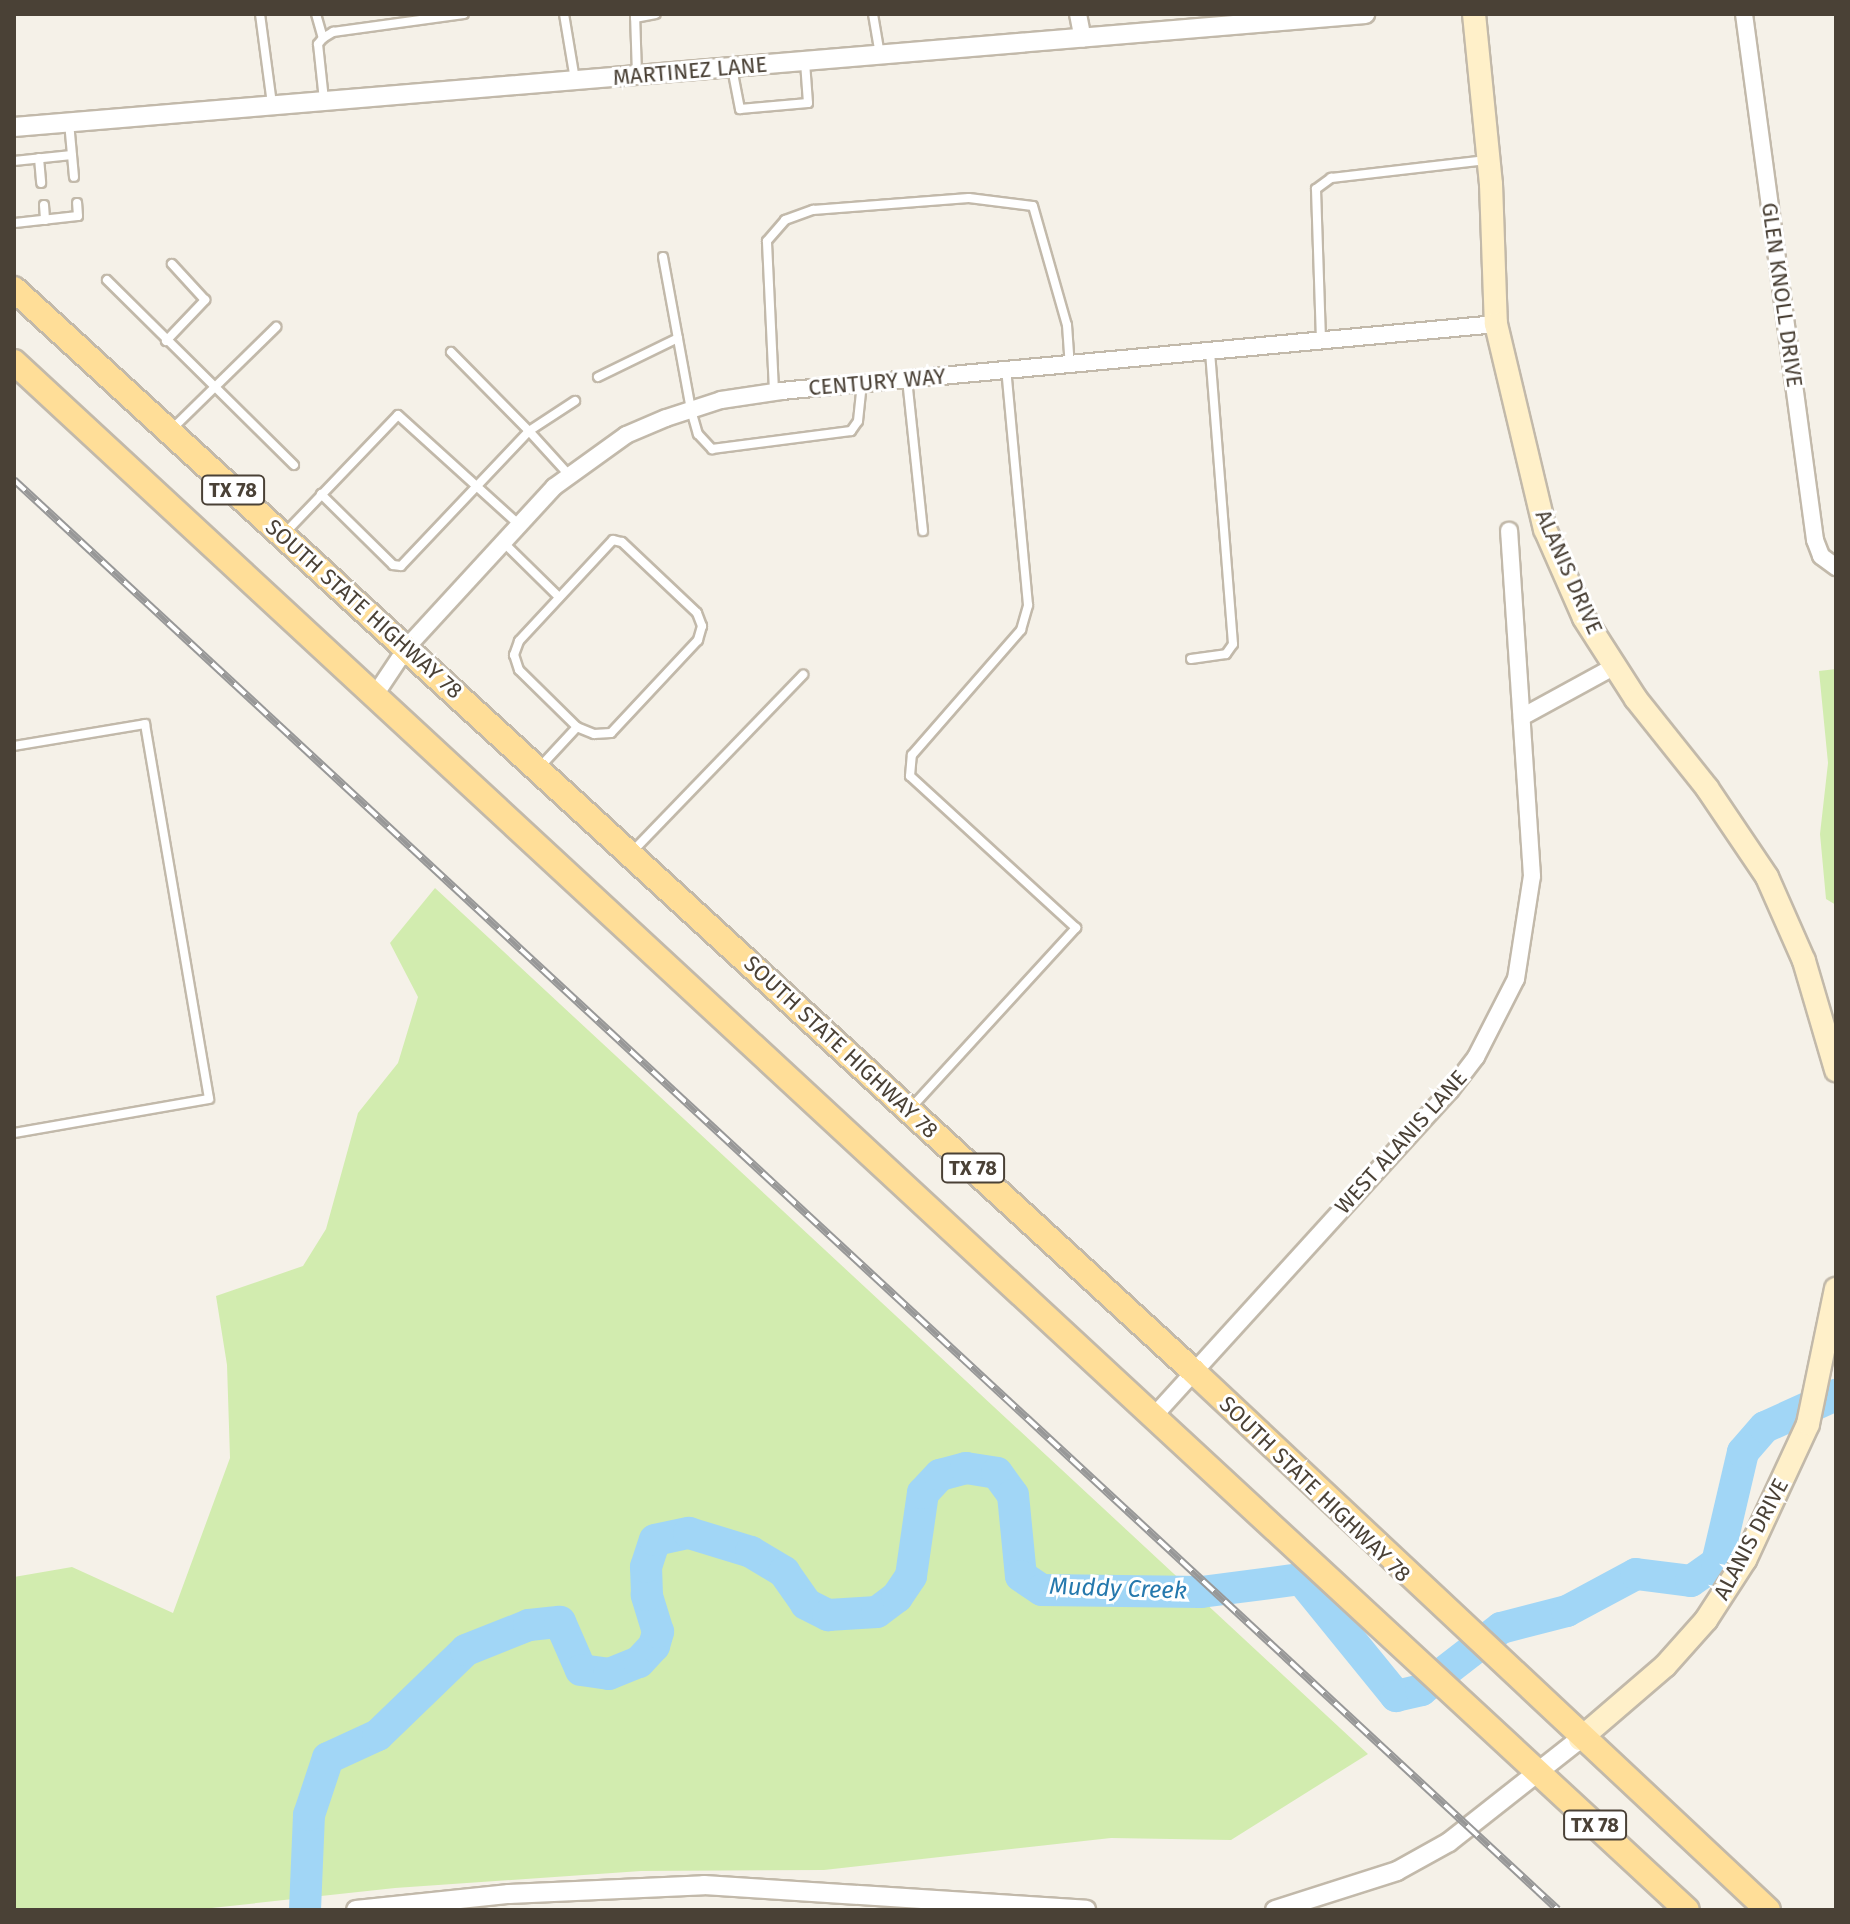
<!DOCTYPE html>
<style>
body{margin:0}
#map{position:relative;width:1850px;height:1924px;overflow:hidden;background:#f5f1e8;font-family:"Fira Sans",sans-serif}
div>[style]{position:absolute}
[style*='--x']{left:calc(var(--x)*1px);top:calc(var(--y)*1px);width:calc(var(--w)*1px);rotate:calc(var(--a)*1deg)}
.green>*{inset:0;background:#d2ecaf}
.river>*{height:32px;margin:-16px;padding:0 16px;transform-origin:16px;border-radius:16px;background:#a1d6f6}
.roads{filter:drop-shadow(2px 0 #c2b9aa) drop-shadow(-2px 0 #c2b9aa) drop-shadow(0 2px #c2b9aa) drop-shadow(0 -2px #c2b9aa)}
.service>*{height:8px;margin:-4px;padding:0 4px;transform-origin:4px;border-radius:4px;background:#fff}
.minor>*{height:16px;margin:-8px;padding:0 8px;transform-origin:8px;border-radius:8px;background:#fff}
.tertiary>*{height:18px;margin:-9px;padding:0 9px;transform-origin:9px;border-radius:9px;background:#fff}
.secondary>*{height:22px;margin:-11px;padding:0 11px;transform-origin:11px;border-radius:11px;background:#fff0c9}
.primary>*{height:24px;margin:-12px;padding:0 12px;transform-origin:12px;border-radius:12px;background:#ffde98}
.rail>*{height:8px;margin-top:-4px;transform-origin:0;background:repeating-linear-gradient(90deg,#fff 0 15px,#989898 0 30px);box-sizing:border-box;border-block:2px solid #989898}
span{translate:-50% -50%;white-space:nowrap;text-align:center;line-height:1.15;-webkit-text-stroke:6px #fff;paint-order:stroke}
.shield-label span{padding:2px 6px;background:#fff;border:2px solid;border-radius:6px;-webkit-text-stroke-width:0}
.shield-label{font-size:20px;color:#4a4136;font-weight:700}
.street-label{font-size:22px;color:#4a4136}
.water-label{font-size:24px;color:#2578ad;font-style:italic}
.frame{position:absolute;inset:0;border:16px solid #4a4136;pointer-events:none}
</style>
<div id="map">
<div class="green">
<i style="clip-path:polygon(1836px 669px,1836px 905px,1826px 899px,1820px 834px,1828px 763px,1819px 671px)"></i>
<i style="clip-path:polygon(435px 888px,1368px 1754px,1231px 1840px,1111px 1838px,824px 1870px,641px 1871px,395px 1888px,193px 1910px,14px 1910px,14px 1577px,72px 1567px,173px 1613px,230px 1458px,227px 1365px,216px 1296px,303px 1266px,326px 1229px,358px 1113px,398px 1063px,418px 997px,390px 943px)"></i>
</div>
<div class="river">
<i style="--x:305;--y:1910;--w:95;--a:-87.6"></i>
<i style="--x:309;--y:1815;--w:60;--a:-71.6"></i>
<i style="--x:328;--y:1758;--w:55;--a:-24.7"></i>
<i style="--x:378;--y:1735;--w:122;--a:-44"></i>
<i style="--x:466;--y:1650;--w:68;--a:-21.6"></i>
<i style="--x:529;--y:1625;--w:31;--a:-6"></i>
<i style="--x:560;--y:1622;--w:52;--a:66.4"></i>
<i style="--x:581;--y:1670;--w:28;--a:8"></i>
<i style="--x:609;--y:1674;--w:32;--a:-22"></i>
<i style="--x:639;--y:1662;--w:22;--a:-47"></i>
<i style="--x:654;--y:1646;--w:15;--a:-74"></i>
<i style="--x:658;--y:1632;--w:39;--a:-107"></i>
<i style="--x:647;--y:1595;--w:28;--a:-92"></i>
<i style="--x:646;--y:1567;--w:28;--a:-72"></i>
<i style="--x:655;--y:1540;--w:35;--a:-12"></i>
<i style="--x:689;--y:1533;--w:65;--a:17"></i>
<i style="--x:751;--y:1552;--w:39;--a:31"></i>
<i style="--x:784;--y:1572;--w:39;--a:55"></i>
<i style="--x:806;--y:1604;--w:25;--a:27"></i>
<i style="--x:828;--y:1615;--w:49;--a:-3.5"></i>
<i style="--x:877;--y:1612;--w:25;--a:-37"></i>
<i style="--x:897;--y:1597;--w:25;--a:-56"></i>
<i style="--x:911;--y:1576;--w:84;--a:-81.8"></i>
<i style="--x:923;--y:1493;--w:25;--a:-47"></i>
<i style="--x:940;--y:1475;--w:27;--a:-15"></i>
<i style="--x:966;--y:1468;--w:31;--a:9"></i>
<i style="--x:997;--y:1473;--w:27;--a:54"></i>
<i style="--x:1013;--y:1495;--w:81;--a:84.4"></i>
<i style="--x:1021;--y:1576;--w:25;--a:34"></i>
<i style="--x:1042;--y:1590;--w:159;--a:0.7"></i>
<i style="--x:1201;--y:1592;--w:101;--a:-7.4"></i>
<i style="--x:1301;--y:1579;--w:151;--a:50.9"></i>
<i style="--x:1396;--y:1696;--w:26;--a:-13"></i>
<i style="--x:1421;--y:1690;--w:101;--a:-37.8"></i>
<i style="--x:1501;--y:1628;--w:68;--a:-14.4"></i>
<i style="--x:1567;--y:1611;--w:78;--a:-28.2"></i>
<i style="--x:1636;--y:1574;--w:55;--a:7.3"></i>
<i style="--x:1691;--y:1581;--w:32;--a:-35"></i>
<i style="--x:1717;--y:1563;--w:114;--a:-76.8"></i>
<i style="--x:1743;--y:1452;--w:33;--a:-49"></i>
<i style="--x:1765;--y:1427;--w:78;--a:-24.3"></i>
</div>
<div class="roads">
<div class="service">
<i style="--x:260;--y:14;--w:91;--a:82.4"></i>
<i style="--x:316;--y:14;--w:25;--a:74"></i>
<i style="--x:564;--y:14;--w:67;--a:80.5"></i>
<i style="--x:635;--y:14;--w:61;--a:88.1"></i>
<i style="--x:873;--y:14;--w:42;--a:80.3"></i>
<i style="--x:635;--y:18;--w:21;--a:-11"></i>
<i style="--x:732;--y:68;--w:42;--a:79"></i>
<i style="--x:740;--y:109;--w:68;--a:-5"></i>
<i style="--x:808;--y:103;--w:41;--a:-94.2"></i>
<i style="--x:324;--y:100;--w:56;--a:-96.1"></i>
<i style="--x:318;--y:44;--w:8;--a:-50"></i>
<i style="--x:323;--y:38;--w:12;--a:-31"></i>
<i style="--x:333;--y:32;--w:132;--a:-7.8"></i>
<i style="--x:69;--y:122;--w:55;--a:84.8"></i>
<i style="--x:39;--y:158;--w:25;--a:85"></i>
<i style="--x:14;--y:161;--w:58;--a:-5.9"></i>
<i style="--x:44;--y:205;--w:15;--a:86"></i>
<i style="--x:15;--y:223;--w:63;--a:-6.3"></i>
<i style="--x:78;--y:216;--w:13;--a:-94"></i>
<i style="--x:663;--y:257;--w:156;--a:79.6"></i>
<i style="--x:691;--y:410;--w:25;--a:74"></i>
<i style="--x:698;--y:434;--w:21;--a:47"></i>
<i style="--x:712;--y:449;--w:140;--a:-7.4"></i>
<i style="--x:851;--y:431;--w:12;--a:-55"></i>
<i style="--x:858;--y:421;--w:37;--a:-84"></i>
<i style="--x:107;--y:280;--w:263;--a:44.7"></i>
<i style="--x:1321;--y:340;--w:151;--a:-91.9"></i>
<i style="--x:1316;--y:189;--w:19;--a:-36"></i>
<i style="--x:1331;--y:178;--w:157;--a:-6.6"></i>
<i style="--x:166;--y:341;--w:57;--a:-46.4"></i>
<i style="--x:205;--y:300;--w:49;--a:-132.5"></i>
<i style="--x:451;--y:352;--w:111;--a:45.4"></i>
<i style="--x:529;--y:431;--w:55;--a:-33.1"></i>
<i style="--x:598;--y:377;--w:89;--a:-26"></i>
<i style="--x:907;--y:379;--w:153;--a:84"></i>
<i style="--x:774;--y:391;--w:150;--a:-92.7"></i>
<i style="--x:767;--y:241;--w:28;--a:-49"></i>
<i style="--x:785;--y:220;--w:30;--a:-20"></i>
<i style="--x:813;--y:210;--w:156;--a:-4.4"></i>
<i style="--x:969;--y:198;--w:64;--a:7.1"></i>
<i style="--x:1033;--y:206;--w:124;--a:74.1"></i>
<i style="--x:1067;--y:325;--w:39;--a:86"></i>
<i style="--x:172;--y:429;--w:146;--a:-44.4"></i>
<i style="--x:321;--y:494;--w:101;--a:44.6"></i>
<i style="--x:393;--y:565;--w:8;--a:7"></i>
<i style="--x:401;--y:566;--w:186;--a:-46.5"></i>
<i style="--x:529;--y:431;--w:59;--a:47.7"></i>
<i style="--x:285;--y:533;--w:163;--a:-46.2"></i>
<i style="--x:398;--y:415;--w:162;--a:42.2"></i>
<i style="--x:502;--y:541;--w:80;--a:44.5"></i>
<i style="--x:1191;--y:659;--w:35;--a:-8"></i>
<i style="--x:1226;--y:654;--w:12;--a:-55"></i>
<i style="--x:1233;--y:644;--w:294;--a:-94.5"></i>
<i style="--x:14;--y:746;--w:133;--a:-9.5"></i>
<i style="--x:145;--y:724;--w:380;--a:80.3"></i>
<i style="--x:209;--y:1099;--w:198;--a:170.1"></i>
<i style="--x:539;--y:768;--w:56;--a:-47.2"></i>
<i style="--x:577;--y:727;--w:81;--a:-135.5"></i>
<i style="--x:519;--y:670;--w:16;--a:-108"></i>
<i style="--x:514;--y:655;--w:15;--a:-70"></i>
<i style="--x:519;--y:641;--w:138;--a:-47.1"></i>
<i style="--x:613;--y:540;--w:9;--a:13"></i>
<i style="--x:622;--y:542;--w:103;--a:43.4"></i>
<i style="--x:697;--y:613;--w:14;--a:69"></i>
<i style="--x:702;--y:626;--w:15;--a:106"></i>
<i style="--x:698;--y:640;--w:127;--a:133.1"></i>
<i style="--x:611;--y:733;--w:17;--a:177"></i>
<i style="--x:594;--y:734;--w:18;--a:-158"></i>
<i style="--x:631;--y:853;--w:248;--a:-46"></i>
<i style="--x:910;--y:1109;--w:246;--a:-47.5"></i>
<i style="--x:1076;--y:928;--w:225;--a:-137.5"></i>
<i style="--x:910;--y:776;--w:21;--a:-85"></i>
<i style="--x:912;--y:755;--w:166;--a:-48.9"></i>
<i style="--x:1021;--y:630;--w:26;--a:-74"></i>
<i style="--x:1028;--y:605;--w:236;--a:-95.3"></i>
</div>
<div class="minor">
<i style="--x:1078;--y:14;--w:25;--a:79"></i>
<i style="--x:1744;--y:14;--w:531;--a:82.31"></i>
<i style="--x:1815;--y:540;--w:17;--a:69"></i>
<i style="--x:1821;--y:556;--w:19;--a:36"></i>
<i style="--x:375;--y:695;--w:58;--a:-56.3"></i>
<i style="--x:407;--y:647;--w:217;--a:-47.4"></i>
<i style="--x:554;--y:487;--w:89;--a:-35.8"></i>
<i style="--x:626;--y:435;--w:43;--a:-23"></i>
<i style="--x:666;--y:418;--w:58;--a:-18.1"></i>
<i style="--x:721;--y:400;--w:61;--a:-8.5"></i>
<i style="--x:781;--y:391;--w:718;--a:-5.35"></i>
<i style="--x:1522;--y:717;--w:106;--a:-28.7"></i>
<i style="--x:1154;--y:1416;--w:440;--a:-47.7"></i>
<i style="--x:1450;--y:1091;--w:43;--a:-52.6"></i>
<i style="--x:1476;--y:1057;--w:88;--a:-62.9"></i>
<i style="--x:1516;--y:979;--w:104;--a:-81.2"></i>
<i style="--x:1532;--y:876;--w:346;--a:-93.8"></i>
</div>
<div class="tertiary">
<i style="--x:14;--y:127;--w:1356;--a:-4.78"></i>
<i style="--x:356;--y:1910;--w:154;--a:-6"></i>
<i style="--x:509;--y:1894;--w:195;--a:-2.6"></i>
<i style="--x:704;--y:1885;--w:383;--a:3.7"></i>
<i style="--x:1275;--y:1910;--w:128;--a:-17.7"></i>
<i style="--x:1397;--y:1871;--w:60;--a:-29.1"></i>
<i style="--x:1449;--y:1842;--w:167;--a:-38.2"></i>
</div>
<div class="secondary">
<i style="--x:1474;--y:14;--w:171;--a:84.3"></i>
<i style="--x:1491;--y:184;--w:140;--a:88"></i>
<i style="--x:1496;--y:324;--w:211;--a:76.6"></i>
<i style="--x:1545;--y:529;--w:97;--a:66.3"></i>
<i style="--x:1584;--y:618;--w:96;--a:57.3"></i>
<i style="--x:1636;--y:699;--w:114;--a:51.4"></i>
<i style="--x:1707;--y:788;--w:107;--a:56"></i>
<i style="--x:1767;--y:877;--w:92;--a:66.2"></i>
<i style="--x:1804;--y:961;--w:114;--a:73.6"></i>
<i style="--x:1580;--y:1739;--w:112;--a:-40.7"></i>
<i style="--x:1665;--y:1666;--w:62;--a:-48.3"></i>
<i style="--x:1706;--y:1620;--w:72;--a:-57"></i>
<i style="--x:1745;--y:1560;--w:150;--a:-65.1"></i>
<i style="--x:1808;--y:1424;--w:138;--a:-78.3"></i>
</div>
<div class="primary">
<i style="--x:14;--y:289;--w:1600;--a:42.54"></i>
<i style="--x:1193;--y:1371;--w:788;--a:43.15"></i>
<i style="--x:14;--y:362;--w:2279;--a:42.78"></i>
</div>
</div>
<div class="rail">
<i style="--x:14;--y:480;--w:2104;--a:42.8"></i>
</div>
<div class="shield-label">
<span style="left:233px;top:490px">TX 78</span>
<span style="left:973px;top:1168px">TX 78</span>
<span style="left:1595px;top:1825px">TX 78</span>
</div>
<div class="street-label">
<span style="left:690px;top:71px;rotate:-5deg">MARTINEZ LANE</span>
<span style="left:1782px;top:295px;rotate:82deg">GLEN KNOLL DRIVE</span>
<span style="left:877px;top:382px;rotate:-5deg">CENTURY WAY</span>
<span style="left:1569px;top:572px;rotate:66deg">ALANIS DRIVE</span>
<span style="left:364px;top:609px;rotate:42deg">SOUTH STATE HIGHWAY 78</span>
<span style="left:841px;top:1047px;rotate:43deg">SOUTH STATE HIGHWAY 78</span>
<span style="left:1401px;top:1142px;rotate:-48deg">WEST ALANIS LANE</span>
<span style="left:1315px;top:1489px;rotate:44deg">SOUTH STATE HIGHWAY 78</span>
<span style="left:1751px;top:1539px;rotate:-62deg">ALANIS DRIVE</span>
</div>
<div class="water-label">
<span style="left:1118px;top:1589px;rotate:2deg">Muddy Creek</span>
</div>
<div class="frame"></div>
</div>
